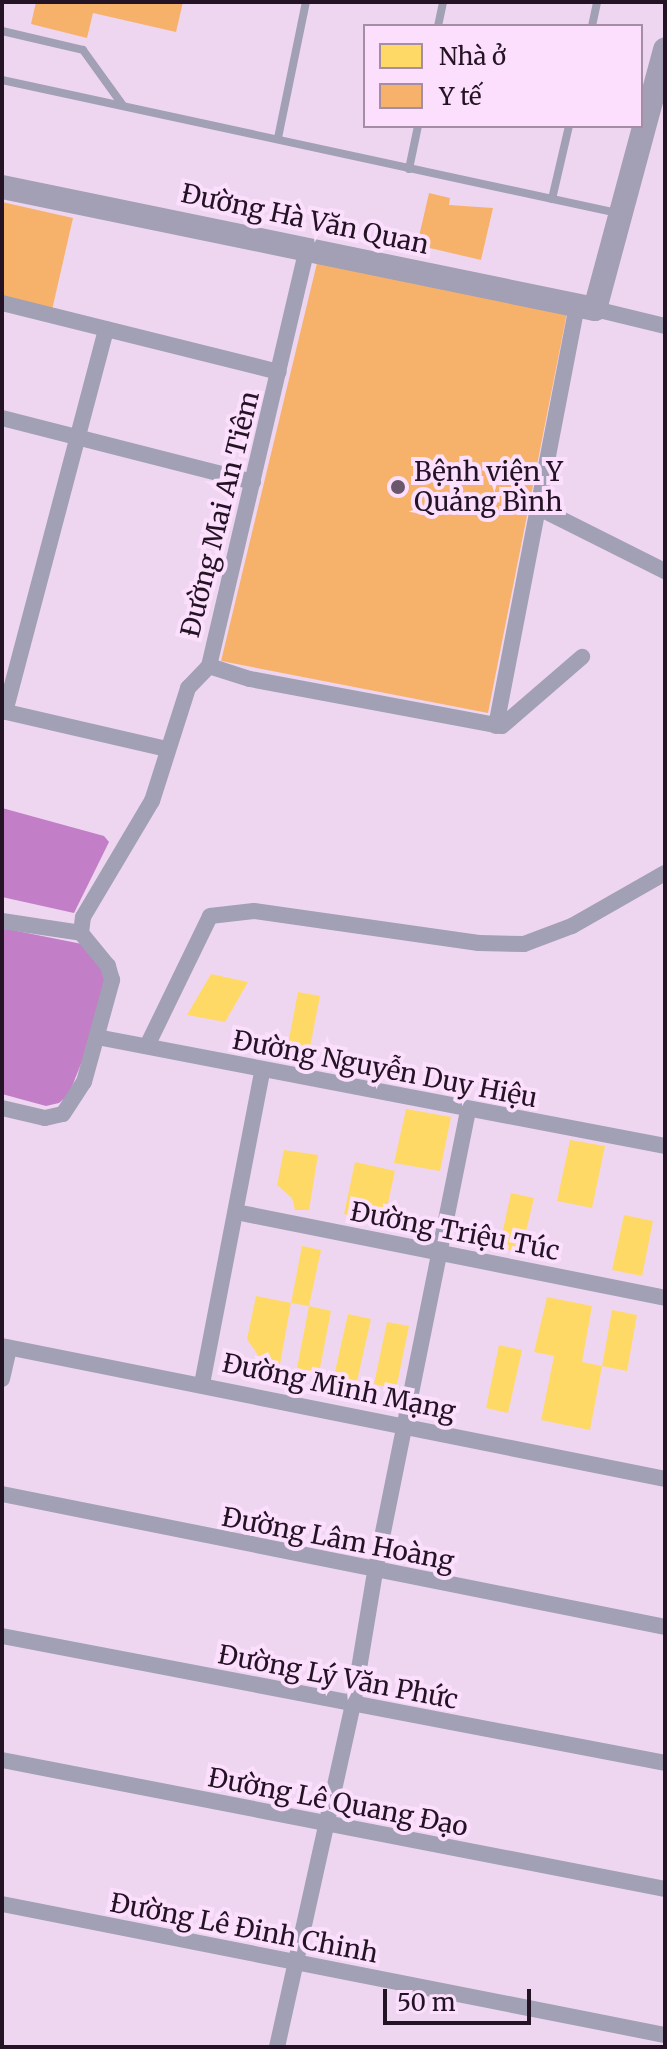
<!DOCTYPE html>
<meta charset="utf-8">
<style>
body{margin:0}
#map{position:relative;width:667px;height:2049px;overflow:hidden;background:#efd6f0;font-family:Merriweather,serif}
div>[style]{position:absolute}
[style*='--x']{left:calc(var(--x)*1px);top:calc(var(--y)*1px);width:calc(var(--w)*1px);rotate:calc(var(--a)*1deg)}
.water>*{inset:0;background:#c27ec6}
.homes>*{inset:0;background:#ffd966}
.health>*{inset:0;background:#f6b26b}
.lane>*{height:8px;margin:-4px;padding:0 4px;transform-origin:4px;border-radius:4px;background:#a2a0b4}
.street>*{height:16px;margin:-8px;padding:0 8px;transform-origin:8px;border-radius:8px;background:#a2a0b4}
.secondary>*{height:24px;margin:-12px;padding:0 12px;transform-origin:12px;border-radius:12px;background:#a39fb4}
.dots>*{width:22px;height:22px;translate:-50% -50%;box-sizing:border-box;border:4px solid #fcdffd;border-radius:50%}
span{translate:-50% -50%;white-space:nowrap;text-align:center;line-height:1.15;-webkit-text-stroke:8px #fcdffd;paint-order:stroke}
.street-label{font-size:26px;color:#231324}
.poi-label{font-size:26px;color:#231324}
.left{translate:0 -50%;text-align:left}
.frame{position:absolute;inset:0;border:4px solid #231324;pointer-events:none}
.legend{position:absolute;left:363px;top:24px;width:280px;height:104px;box-sizing:border-box;background:#fcdffd;border:2px solid #a58da6;margin:0;padding:10px 14px;list-style:none;font-size:24px;color:#231324}
.legend li{display:flex;align-items:center;gap:16px;height:40px}
.legend b{width:40px;border:2px solid #a58da6}
.scale{position:absolute;left:383px;top:1989px;width:148px;height:36px;box-sizing:border-box;border:4px solid #231324;border-top:0;padding-left:10px;font-size:24px;line-height:28px;white-space:nowrap;color:#231324;-webkit-text-stroke:6px #fcdffd;paint-order:stroke}
</style>
<div id="map">
<div class="water">
<i style="clip-path:polygon(2px 808px,104px 836px,109px 842px,74px 913px,2px 897px)"></i>
<i style="clip-path:polygon(2px 928px,82px 944px,108px 976px,90px 1041px,69px 1094px,59px 1103px,46px 1106px,2px 1094px)"></i>
</div>
<div class="homes">
<i style="clip-path:polygon(211px 974px,248px 982px,225px 1022px,187px 1015px)"></i>
<i style="clip-path:polygon(298px 992px,320px 996px,310px 1047px,288px 1044px)"></i>
<i style="clip-path:polygon(406px 1109px,451px 1117px,440px 1171px,394px 1163px)"></i>
<i style="clip-path:polygon(570px 1140px,605px 1146px,592px 1208px,557px 1201px)"></i>
<i style="clip-path:polygon(284px 1150px,318px 1155px,309px 1210px,295px 1210px,292px 1198px,277px 1185px)"></i>
<i style="clip-path:polygon(355px 1162px,395px 1171px,384px 1221px,344px 1214px)"></i>
<i style="clip-path:polygon(511px 1193px,534px 1198px,521px 1252px,499px 1248px)"></i>
<i style="clip-path:polygon(624px 1215px,653px 1221px,642px 1276px,612px 1270px)"></i>
<i style="clip-path:polygon(302px 1246px,321px 1250px,309px 1306px,331px 1311px,319px 1373px,297px 1368px,309px 1306px,291px 1303px,280px 1364px,262px 1361px,247px 1339px,256px 1296px,291px 1303px)"></i>
<i style="clip-path:polygon(547px 1297px,592px 1306px,582px 1362px,602px 1366px,612px 1310px,637px 1315px,627px 1371px,602px 1366px,590px 1430px,541px 1420px,554px 1356px,534px 1352px)"></i>
<i style="clip-path:polygon(348px 1314px,371px 1319px,357px 1381px,334px 1376px)"></i>
<i style="clip-path:polygon(387px 1322px,409px 1326px,396px 1389px,374px 1384px)"></i>
<i style="clip-path:polygon(499px 1345px,522px 1350px,508px 1413px,486px 1408px)"></i>
</div>
<div class="health">
<i style="clip-path:polygon(36px 2px,183px 2px,176px 32px,93px 13px,87px 38px,31px 24px)"></i>
<i style="clip-path:polygon(429px 193px,450px 198px,449px 205px,493px 208px,481px 260px,417px 245px)"></i>
<i style="clip-path:polygon(2px 202px,73px 218px,52px 310px,2px 298px)"></i>
<i style="clip-path:polygon(317px 263px,567px 313px,488px 713px,221px 661px)"></i>
</div>
<div class="lane">
<i style="--x:438;--y:26;--w:25;--a:-78"></i>
<i style="--x:592;--y:26;--w:25;--a:-78"></i>
<i style="--x:2;--y:31;--w:83;--a:13.2"></i>
<i style="--x:83;--y:50;--w:67;--a:54.2"></i>
<i style="--x:2;--y:80;--w:629;--a:12.2"></i>
<i style="--x:278;--y:138;--w:139;--a:-78.4"></i>
<i style="--x:409;--y:169;--w:44;--a:-78.2"></i>
<i style="--x:552;--y:199;--w:75;--a:-76.9"></i>
</div>
<div class="street">
<i style="--x:2;--y:303;--w:285;--a:14"></i>
<i style="--x:595;--y:309;--w:72;--a:13.7"></i>
<i style="--x:2;--y:418;--w:259;--a:14.3"></i>
<i style="--x:541;--y:509;--w:139;--a:26.6"></i>
<i style="--x:209;--y:666;--w:43;--a:17.6"></i>
<i style="--x:250;--y:679;--w:256;--a:10.6"></i>
<i style="--x:502;--y:726;--w:106;--a:-40.8"></i>
<i style="--x:2;--y:711;--w:169;--a:13"></i>
<i style="--x:5;--y:712;--w:396;--a:-75.2"></i>
<i style="--x:496;--y:726;--w:429;--a:-79.1"></i>
<i style="--x:2;--y:921;--w:80;--a:8.6"></i>
<i style="--x:97;--y:1037;--w:578;--a:10.86"></i>
<i style="--x:147;--y:1046;--w:144;--a:-64.1"></i>
<i style="--x:210;--y:916;--w:44;--a:-6.5"></i>
<i style="--x:254;--y:911;--w:227;--a:8.1"></i>
<i style="--x:479;--y:943;--w:45;--a:1.3"></i>
<i style="--x:524;--y:944;--w:51;--a:-20.6"></i>
<i style="--x:572;--y:926;--w:107;--a:-29.7"></i>
<i style="--x:2;--y:1108;--w:44;--a:13.1"></i>
<i style="--x:45;--y:1118;--w:18;--a:-13"></i>
<i style="--x:63;--y:1114;--w:38;--a:-57"></i>
<i style="--x:84;--y:1082;--w:106;--a:-74.6"></i>
<i style="--x:112;--y:980;--w:15;--a:-106"></i>
<i style="--x:108;--y:966;--w:43;--a:-129.3"></i>
<i style="--x:81;--y:933;--w:16;--a:-83"></i>
<i style="--x:83;--y:917;--w:135;--a:-59.3"></i>
<i style="--x:152;--y:801;--w:119;--a:-72.3"></i>
<i style="--x:188;--y:688;--w:30;--a:-46"></i>
<i style="--x:209;--y:666;--w:429;--a:-76.8"></i>
<i style="--x:236;--y:1212;--w:438;--a:11.3"></i>
<i style="--x:2;--y:1346;--w:676;--a:11.34"></i>
<i style="--x:2;--y:1379;--w:32;--a:-77"></i>
<i style="--x:202;--y:1384;--w:318;--a:-79.1"></i>
<i style="--x:2;--y:1494;--w:676;--a:11.34"></i>
<i style="--x:2;--y:1636;--w:675;--a:10.84"></i>
<i style="--x:2;--y:1760;--w:675;--a:11.01"></i>
<i style="--x:2;--y:1904;--w:676;--a:11.18"></i>
<i style="--x:277;--y:2047;--w:350;--a:-77.5"></i>
<i style="--x:353;--y:1705;--w:135;--a:-80.6"></i>
<i style="--x:375;--y:1572;--w:471;--a:-78.6"></i>
</div>
<div class="secondary">
<i style="--x:2;--y:187;--w:605;--a:11.63"></i>
<i style="--x:595;--y:309;--w:269;--a:-74.9"></i>
</div>
<div class="dots">
<i style="left:398px;top:487px;background:#6a576b"></i>
</div>
<div class="street-label">
<span style="left:305px;top:219px;rotate:12deg">Đường Hà Văn Quan</span>
<span style="left:220px;top:514px;rotate:-76deg">Đường Mai An Tiêm</span>
<span style="left:385px;top:1069px;rotate:11deg">Đường Nguyễn Duy Hiệu</span>
<span style="left:455px;top:1231px;rotate:11deg">Đường Triệu Túc</span>
<span style="left:339px;top:1387px;rotate:12deg">Đường Minh Mạng</span>
<span style="left:338px;top:1539px;rotate:11deg">Đường Lâm Hoàng</span>
<span style="left:338px;top:1677px;rotate:11deg">Đường Lý Văn Phức</span>
<span style="left:338px;top:1802px;rotate:11deg">Đường Lê Quang Đạo</span>
<span style="left:244px;top:1928px;rotate:11deg">Đường Lê Đinh Chinh</span>
</div>
<div class="poi-label">
<span class="left" style="left:414px;top:487px">Bệnh viện Y<br>Quảng Bình</span>
</div>
<div class="frame"></div>
<ul class="legend">
<li><b style="height:22px;background:#ffd966"></b>Nhà ở</li>
<li><b style="height:22px;background:#f6b26b"></b>Y tế</li>
</ul>
<div class="scale">50 m</div>
</div>
